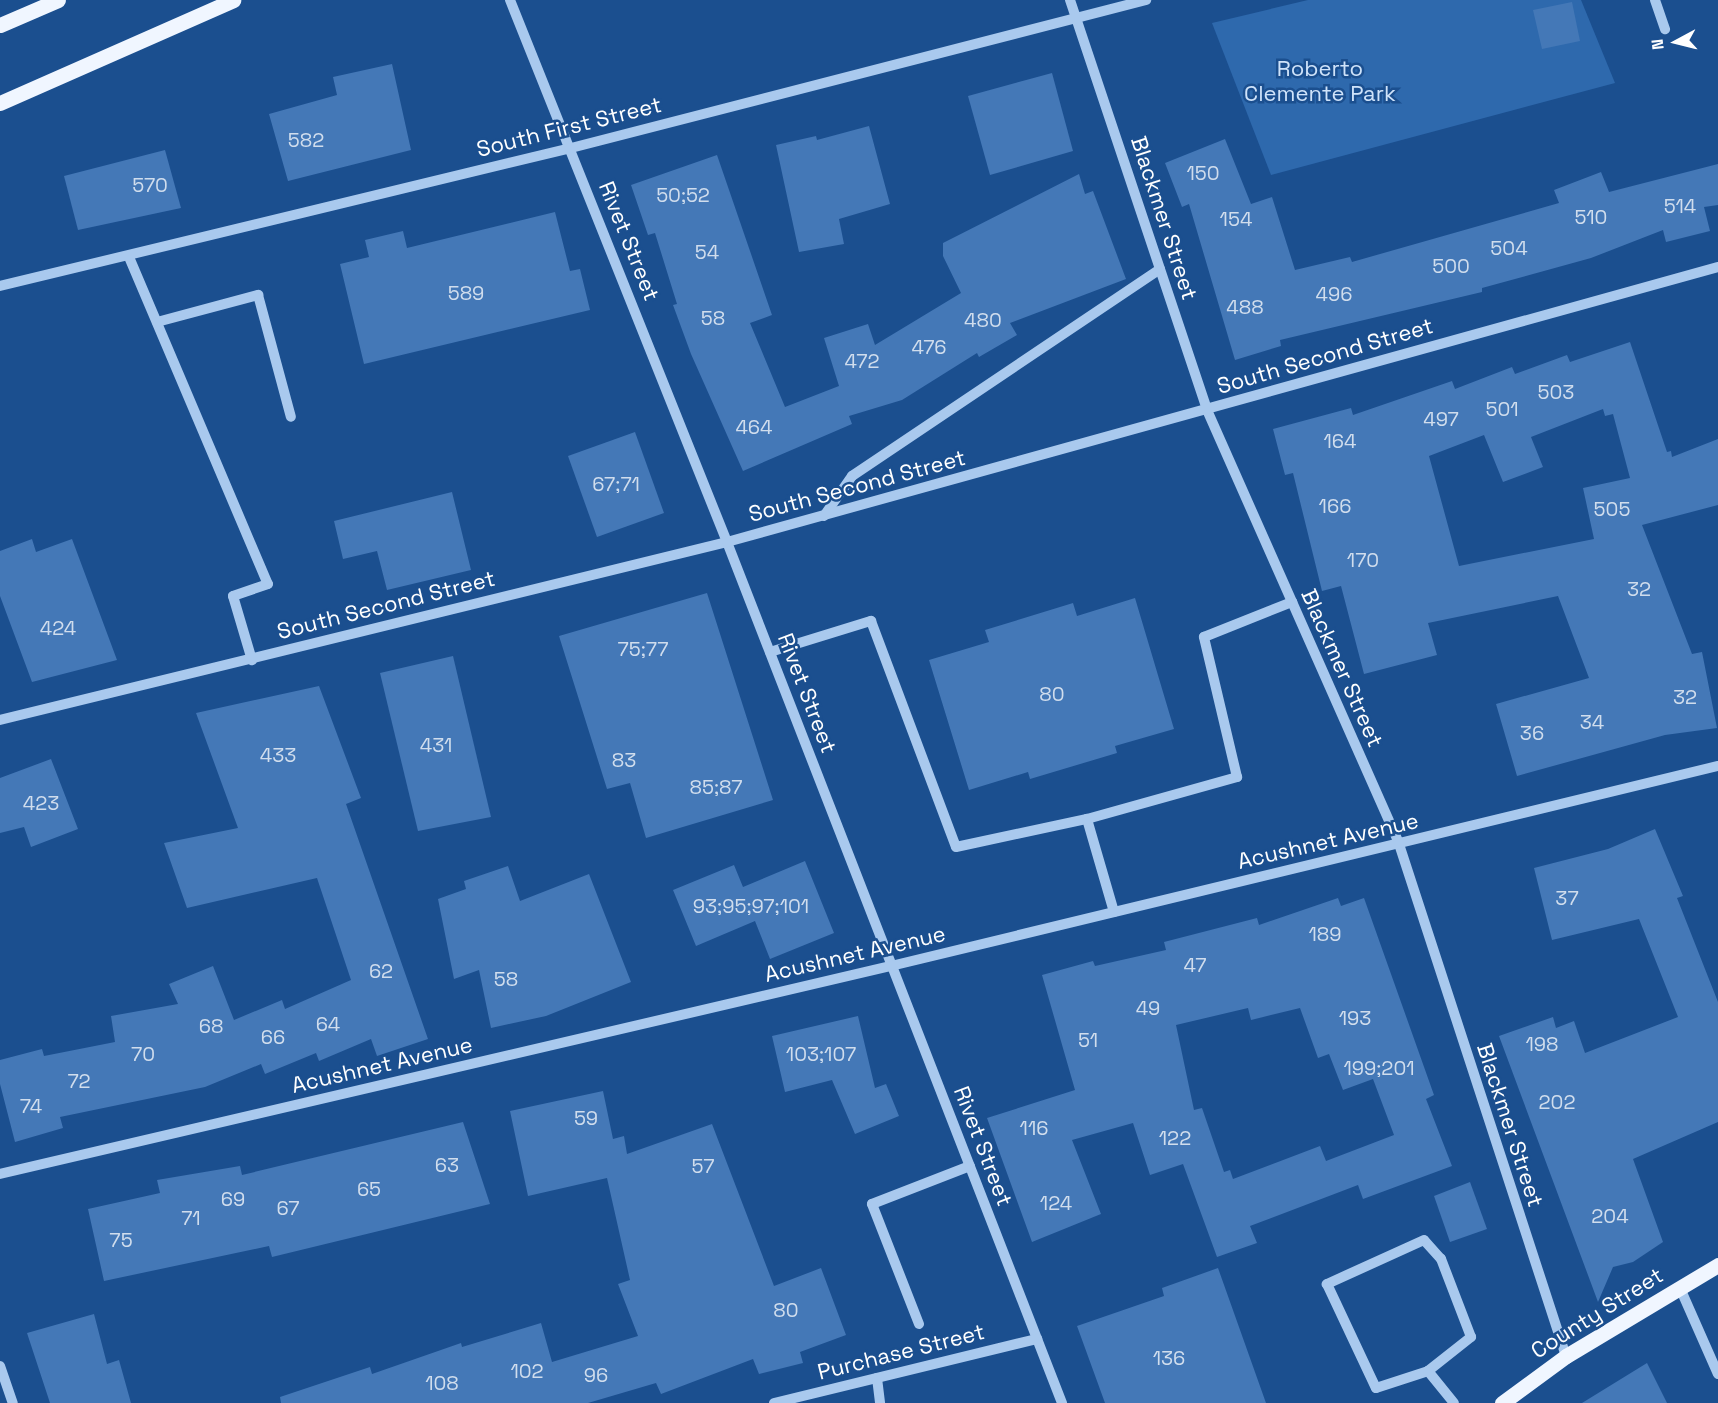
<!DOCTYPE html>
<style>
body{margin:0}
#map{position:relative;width:1718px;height:1403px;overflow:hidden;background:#1b4f8f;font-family:"Space Grotesk",sans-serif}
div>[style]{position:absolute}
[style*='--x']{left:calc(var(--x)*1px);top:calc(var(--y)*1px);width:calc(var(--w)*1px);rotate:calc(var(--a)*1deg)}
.green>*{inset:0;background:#2e69ad}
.building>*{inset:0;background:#4478b7}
.minor>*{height:10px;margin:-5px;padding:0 5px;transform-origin:5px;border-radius:5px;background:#a9c9ee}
.major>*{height:15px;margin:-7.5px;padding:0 7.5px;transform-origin:7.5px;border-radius:7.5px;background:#f0f6ff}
span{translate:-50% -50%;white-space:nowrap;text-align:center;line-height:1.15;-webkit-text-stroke:5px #1b4f8f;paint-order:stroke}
.number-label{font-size:20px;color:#d0dded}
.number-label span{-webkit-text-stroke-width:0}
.park-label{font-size:22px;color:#cfe3fa}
.street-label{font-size:22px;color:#fff}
.north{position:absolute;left:1646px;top:12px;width:60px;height:60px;-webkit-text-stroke:4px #1b4f8f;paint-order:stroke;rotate:263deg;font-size:16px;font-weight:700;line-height:24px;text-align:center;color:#fff}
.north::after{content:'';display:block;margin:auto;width:21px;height:27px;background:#fff;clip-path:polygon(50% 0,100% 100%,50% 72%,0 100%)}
</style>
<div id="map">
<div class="green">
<i style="clip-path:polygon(1308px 0,1581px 0,1615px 83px,1271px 175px,1212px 23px)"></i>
</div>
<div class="building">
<i style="clip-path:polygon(1572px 2px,1580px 41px,1542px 49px,1533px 10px)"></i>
<i style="clip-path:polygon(392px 64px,411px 150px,288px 181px,269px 114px,337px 95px,333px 77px)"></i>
<i style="clip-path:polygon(1052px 73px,1073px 151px,990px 175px,968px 96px)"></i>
<i style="clip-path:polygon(869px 126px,890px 204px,839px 219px,844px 244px,799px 252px,776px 145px,816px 136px,817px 140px)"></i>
<i style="clip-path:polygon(1225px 139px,1251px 204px,1272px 197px,1295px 270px,1350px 257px,1352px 262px,1559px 203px,1554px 190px,1601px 172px,1609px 192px,1718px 164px,1718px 205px,1704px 207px,1710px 231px,1666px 242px,1663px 230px,1591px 258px,1482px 288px,1482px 292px,1280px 340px,1281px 346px,1235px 360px,1189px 204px,1182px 207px,1165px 163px)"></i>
<i style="clip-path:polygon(165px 150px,181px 208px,78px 230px,64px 176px)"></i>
<i style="clip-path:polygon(717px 155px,772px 315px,750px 323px,785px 407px,839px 386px,824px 338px,868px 324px,875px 345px,961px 293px,943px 256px,943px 243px,1079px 174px,1085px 194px,1093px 191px,1126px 279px,1010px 323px,1017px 335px,979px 357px,977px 353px,902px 400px,849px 416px,852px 424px,743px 471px,691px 354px,673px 305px,677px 304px,655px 233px,648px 235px,631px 185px)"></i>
<i style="clip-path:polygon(555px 212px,570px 271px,580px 269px,590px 310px,364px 364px,340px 264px,369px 257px,365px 240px,403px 231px,407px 248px)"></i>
<i style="clip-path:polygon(evenodd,1630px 342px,1667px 452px,1671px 451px,1672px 457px,1718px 439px,1718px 505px,1642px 525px,1692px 654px,1702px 652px,1717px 728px,1665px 735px,1517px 776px,1496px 704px,1589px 678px,1558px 596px,1428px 623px,1437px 655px,1364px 674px,1341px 586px,1322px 591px,1293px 473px,1285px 475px,1273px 429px,1351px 408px,1353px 415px,1452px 381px,1455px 389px,1512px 367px,1515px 374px,1567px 355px,1570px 362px,1630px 342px,1603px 409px,1605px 416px,1613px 414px,1630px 478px,1583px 488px,1594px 539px,1459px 566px,1429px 456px,1484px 435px,1503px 482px,1543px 467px,1531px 437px,1603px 409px)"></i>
<i style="clip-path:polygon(635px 432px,664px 513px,597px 537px,568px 456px)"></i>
<i style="clip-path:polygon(452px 492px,471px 570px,387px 590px,377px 551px,343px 559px,334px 521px)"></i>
<i style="clip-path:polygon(32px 539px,36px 552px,72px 539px,117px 660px,32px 682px,0 596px,0 551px)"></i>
<i style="clip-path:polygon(707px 593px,773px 800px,646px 838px,630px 783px,607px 789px,559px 636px)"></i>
<i style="clip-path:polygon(1135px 598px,1174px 729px,1115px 746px,1117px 753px,1030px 779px,1028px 772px,969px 790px,929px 660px,989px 642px,985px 630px,1073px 603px,1077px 616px)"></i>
<i style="clip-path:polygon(453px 656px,491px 817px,418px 831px,380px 673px)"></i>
<i style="clip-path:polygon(319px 686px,361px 798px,346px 804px,428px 1039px,377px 1056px,371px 1039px,319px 1061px,316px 1053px,265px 1074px,261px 1064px,205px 1087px,60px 1117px,63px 1128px,15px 1142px,0 1084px,0 1060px,42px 1049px,44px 1056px,115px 1042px,111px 1016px,178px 1004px,169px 984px,213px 966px,234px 1020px,282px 1000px,285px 1009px,351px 980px,317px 878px,187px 908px,164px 843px,238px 828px,196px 713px)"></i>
<i style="clip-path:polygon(51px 759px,78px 829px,31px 847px,24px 827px,0 833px,0 778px)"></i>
<i style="clip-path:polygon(1655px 829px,1683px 896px,1677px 898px,1718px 1002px,1718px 1122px,1633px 1159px,1663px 1242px,1633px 1262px,1613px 1267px,1598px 1302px,1499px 1036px,1553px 1017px,1556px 1028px,1574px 1021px,1585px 1053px,1678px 1017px,1639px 919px,1552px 940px,1534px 868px,1608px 849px)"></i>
<i style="clip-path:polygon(805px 861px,834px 933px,770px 959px,755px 921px,696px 946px,673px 890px,734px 865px,743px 887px)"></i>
<i style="clip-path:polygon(508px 866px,520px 901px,589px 874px,631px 982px,546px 1016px,491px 1028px,479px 970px,454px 979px,438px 899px,466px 889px,464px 881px)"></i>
<i style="clip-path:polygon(evenodd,1338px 898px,1341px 906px,1364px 898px,1434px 1095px,1426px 1099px,1452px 1166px,1363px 1199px,1358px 1185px,1250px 1226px,1257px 1243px,1217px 1257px,1183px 1164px,1150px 1175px,1133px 1123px,1072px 1140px,1101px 1214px,1032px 1242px,987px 1118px,1075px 1090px,1042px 975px,1093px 961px,1095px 966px,1166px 950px,1164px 942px,1257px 918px,1259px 925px,1338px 898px,1248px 1008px,1251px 1020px,1300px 1008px,1318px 1058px,1329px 1054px,1343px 1090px,1373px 1079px,1394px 1135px,1326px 1161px,1320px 1146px,1233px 1179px,1230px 1170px,1224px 1172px,1202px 1108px,1194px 1110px,1176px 1025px,1248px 1008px)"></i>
<i style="clip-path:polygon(858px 1016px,875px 1088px,886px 1084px,899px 1116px,855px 1134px,832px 1080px,785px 1092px,772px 1036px)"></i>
<i style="clip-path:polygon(603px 1091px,613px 1139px,624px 1136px,627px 1154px,712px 1124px,774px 1286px,821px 1268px,846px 1335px,800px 1352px,803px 1363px,759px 1374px,753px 1359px,661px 1394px,656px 1383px,588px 1403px,281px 1403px,280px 1397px,370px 1367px,372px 1374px,461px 1343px,462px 1347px,541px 1323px,552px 1362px,638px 1336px,618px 1284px,630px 1280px,607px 1178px,528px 1196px,510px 1111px)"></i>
<i style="clip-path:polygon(463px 1122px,490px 1204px,272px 1257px,269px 1246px,104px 1281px,88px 1209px,160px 1193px,157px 1180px,240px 1166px,242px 1175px)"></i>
<i style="clip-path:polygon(1470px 1182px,1487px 1229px,1450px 1242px,1434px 1196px)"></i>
<i style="clip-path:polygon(1218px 1268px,1266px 1403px,1105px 1403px,1077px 1326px,1164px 1296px,1162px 1288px)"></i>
<i style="clip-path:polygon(94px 1314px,107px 1364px,119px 1360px,131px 1403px,50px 1403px,27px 1333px)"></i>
<i style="clip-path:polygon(1647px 1363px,1667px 1403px,1582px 1403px)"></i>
</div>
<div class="minor">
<i style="--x:510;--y:0;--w:584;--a:68.18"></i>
<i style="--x:727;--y:542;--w:924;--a:68.74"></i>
<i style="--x:1070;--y:0;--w:432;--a:71.5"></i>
<i style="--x:1207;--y:410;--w:475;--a:66.1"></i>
<i style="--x:1399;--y:844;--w:539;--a:71.94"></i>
<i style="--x:1655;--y:0;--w:31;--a:71"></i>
<i style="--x:129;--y:257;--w:355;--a:67"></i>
<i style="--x:268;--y:584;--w:37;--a:161"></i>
<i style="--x:233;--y:596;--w:67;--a:73.5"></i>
<i style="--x:0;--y:286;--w:587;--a:-13.59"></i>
<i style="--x:571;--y:148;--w:594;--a:-14.43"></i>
<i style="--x:157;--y:322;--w:105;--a:-15"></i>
<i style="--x:258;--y:295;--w:126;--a:74.9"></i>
<i style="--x:824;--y:516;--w:49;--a:-55"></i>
<i style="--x:852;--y:476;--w:371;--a:-33.9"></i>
<i style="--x:770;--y:652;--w:106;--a:-17.1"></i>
<i style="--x:871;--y:621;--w:241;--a:69.4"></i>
<i style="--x:956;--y:847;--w:134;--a:-12.1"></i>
<i style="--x:0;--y:720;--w:748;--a:-13.76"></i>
<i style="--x:727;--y:542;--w:1028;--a:-15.51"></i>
<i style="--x:1114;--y:912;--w:97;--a:-106.2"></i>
<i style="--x:1087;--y:819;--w:156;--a:-15.6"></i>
<i style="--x:1237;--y:777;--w:144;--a:-103.3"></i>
<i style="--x:1204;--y:637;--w:95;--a:-21.7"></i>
<i style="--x:0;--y:1174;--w:915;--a:-13.14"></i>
<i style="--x:891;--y:966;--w:851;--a:-13.6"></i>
<i style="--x:1680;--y:1288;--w:94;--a:66.2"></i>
<i style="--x:919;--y:1324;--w:129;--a:-111.4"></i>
<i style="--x:872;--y:1204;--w:105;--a:-21.2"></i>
<i style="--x:0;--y:1366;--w:39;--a:71"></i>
<i style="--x:1428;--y:1371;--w:55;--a:-38.3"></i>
<i style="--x:1471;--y:1337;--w:84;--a:-111"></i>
<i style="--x:1441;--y:1259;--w:25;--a:-132"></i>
<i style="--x:1424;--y:1240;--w:107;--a:155.6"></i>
<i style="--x:1327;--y:1284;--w:115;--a:64.8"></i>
<i style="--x:1376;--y:1388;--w:55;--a:-18.1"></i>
<i style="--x:1428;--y:1371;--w:41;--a:50.9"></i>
<i style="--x:877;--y:1378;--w:25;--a:83"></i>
<i style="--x:774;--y:1403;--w:271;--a:-13.7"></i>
</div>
<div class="major">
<i style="--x:0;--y:25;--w:63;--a:-23.3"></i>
<i style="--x:0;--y:103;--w:255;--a:-23.8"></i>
<i style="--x:1502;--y:1403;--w:79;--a:-36.3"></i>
<i style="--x:1566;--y:1356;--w:177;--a:-30.9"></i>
</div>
<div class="number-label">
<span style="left:306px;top:140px">582</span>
<span style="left:1203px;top:173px">150</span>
<span style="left:150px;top:185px">570</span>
<span style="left:683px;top:195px">50;52</span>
<span style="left:1680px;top:206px">514</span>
<span style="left:1591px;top:217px">510</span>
<span style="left:1236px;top:219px">154</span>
<span style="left:1509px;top:248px">504</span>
<span style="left:707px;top:252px">54</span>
<span style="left:1451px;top:266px">500</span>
<span style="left:466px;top:293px">589</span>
<span style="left:1334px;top:294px">496</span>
<span style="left:1245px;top:307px">488</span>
<span style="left:713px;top:318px">58</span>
<span style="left:983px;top:320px">480</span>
<span style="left:929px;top:347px">476</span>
<span style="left:862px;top:361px">472</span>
<span style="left:1556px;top:392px">503</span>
<span style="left:1502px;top:409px">501</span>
<span style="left:1441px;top:419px">497</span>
<span style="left:754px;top:427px">464</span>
<span style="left:1340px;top:441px">164</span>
<span style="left:616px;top:484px">67;71</span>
<span style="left:1335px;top:506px">166</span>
<span style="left:1612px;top:509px">505</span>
<span style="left:1363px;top:560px">170</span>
<span style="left:1639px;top:589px">32</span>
<span style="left:58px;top:628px">424</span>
<span style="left:643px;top:649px">75;77</span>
<span style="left:1052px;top:694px">80</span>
<span style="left:1685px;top:697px">32</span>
<span style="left:1592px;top:722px">34</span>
<span style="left:1532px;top:733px">36</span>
<span style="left:436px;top:745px">431</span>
<span style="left:278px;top:755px">433</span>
<span style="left:624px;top:760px">83</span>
<span style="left:716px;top:787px">85;87</span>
<span style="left:41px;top:803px">423</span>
<span style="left:1567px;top:898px">37</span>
<span style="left:751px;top:906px">93;95;97;101</span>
<span style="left:1325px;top:934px">189</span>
<span style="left:1195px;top:965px">47</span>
<span style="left:381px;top:971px">62</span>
<span style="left:506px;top:979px">58</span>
<span style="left:1148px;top:1008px">49</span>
<span style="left:1355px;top:1018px">193</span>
<span style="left:328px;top:1024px">64</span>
<span style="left:211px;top:1026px">68</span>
<span style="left:273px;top:1037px">66</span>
<span style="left:1088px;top:1040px">51</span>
<span style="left:1542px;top:1044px">198</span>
<span style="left:143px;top:1054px">70</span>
<span style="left:821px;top:1054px">103;107</span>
<span style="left:1379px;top:1068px">199;201</span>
<span style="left:79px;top:1081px">72</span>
<span style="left:1557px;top:1102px">202</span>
<span style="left:31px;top:1106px">74</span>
<span style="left:586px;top:1118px">59</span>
<span style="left:1034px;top:1128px">116</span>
<span style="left:1175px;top:1138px">122</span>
<span style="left:447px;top:1165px">63</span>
<span style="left:703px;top:1166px">57</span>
<span style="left:369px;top:1189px">65</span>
<span style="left:233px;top:1199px">69</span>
<span style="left:1056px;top:1203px">124</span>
<span style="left:288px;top:1208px">67</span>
<span style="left:1610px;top:1216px">204</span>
<span style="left:191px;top:1218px">71</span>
<span style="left:121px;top:1240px">75</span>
<span style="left:786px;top:1310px">80</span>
<span style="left:1169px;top:1358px">136</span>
<span style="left:527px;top:1371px">102</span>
<span style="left:596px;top:1375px">96</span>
<span style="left:442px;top:1383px">108</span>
</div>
<div class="park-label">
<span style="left:1320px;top:81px">Roberto<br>Clemente Park</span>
</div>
<div class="street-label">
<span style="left:569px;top:127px;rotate:-14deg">South First Street</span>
<span style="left:1164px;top:218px;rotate:72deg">Blackmer Street</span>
<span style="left:629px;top:241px;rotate:68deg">Rivet Street</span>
<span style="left:1325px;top:356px;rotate:-16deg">South Second Street</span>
<span style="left:857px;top:486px;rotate:-15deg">South Second Street</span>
<span style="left:386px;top:605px;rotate:-14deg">South Second Street</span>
<span style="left:1342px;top:668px;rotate:66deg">Blackmer Street</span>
<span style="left:807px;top:693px;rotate:69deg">Rivet Street</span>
<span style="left:1328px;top:841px;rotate:-13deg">Acushnet Avenue</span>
<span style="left:855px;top:954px;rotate:-13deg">Acushnet Avenue</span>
<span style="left:382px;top:1065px;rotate:-13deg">Acushnet Avenue</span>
<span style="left:1510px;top:1125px;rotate:72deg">Blackmer Street</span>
<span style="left:983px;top:1146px;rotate:69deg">Rivet Street</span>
<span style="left:1597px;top:1313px;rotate:-32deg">County Street</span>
<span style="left:901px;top:1352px;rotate:-14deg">Purchase Street</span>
</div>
<div class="north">N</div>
</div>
